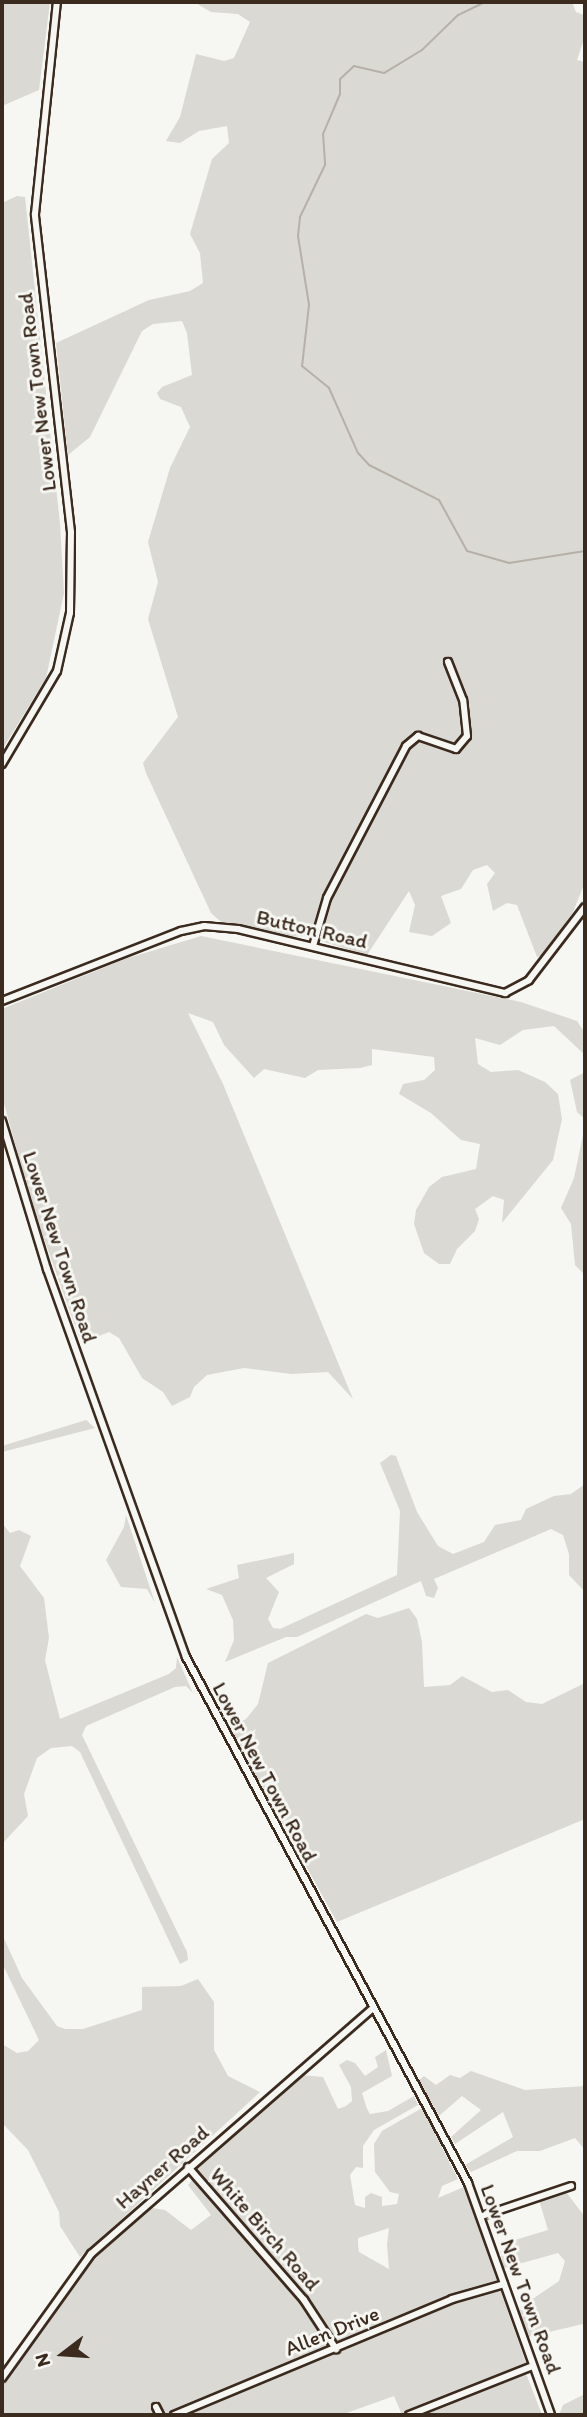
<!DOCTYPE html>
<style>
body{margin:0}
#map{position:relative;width:587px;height:2417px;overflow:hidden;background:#f6f6f2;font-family:Itim,sans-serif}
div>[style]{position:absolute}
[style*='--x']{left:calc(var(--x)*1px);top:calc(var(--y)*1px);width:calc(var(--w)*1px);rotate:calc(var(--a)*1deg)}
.green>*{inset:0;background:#dad9d3}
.stream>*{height:2px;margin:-1px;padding:0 1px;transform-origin:1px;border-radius:1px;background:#b6b0a9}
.roads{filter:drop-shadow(2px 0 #3b2a1e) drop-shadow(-2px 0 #3b2a1e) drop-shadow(0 2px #3b2a1e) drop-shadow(0 -2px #3b2a1e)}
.street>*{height:6px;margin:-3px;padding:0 3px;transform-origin:3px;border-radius:3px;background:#f6f6f2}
span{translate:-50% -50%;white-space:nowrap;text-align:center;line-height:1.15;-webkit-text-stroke:6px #f6f6f2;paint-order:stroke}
.street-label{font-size:21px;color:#3b2a1e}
.frame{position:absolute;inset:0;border:4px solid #3b2a1e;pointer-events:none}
.north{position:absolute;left:28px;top:2319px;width:70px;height:70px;-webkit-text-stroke:5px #f6f6f2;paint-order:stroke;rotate:253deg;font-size:19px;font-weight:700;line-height:28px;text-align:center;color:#3b2a1e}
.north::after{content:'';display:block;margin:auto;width:24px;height:32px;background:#3b2a1e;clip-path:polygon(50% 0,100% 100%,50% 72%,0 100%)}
</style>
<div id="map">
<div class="green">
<i style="clip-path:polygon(2px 2px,50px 2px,39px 90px,2px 106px)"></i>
<i style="clip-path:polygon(194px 2px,572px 2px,576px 12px,584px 15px,585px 36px,577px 60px,585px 62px,585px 882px,573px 912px,544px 955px,537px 957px,517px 905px,507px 903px,493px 911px,487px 884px,495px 873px,487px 865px,473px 870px,461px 889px,441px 896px,451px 923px,432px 936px,409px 932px,415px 905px,409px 891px,367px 955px,304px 936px,286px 937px,220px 921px,211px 913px,146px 773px,143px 763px,178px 717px,148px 619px,158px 582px,148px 542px,170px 468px,190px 427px,181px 407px,160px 399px,157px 393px,162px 387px,192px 375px,187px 333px,182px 321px,153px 324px,142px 331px,90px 437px,68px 455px,56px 343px,149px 300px,190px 291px,203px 283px,200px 253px,190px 234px,212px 159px,229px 143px,227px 126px,199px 131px,180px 143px,166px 141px,180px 117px,196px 54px,224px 61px,234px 58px,250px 22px,238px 14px,211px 12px)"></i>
<i style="clip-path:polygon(17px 196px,25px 197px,60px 524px,64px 593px,46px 678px,2px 750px,2px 203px)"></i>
<i style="clip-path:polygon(201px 936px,521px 1002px,577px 1021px,585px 1033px,585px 1055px,554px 1026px,523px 1030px,500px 1045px,475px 1038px,478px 1064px,491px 1072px,518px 1070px,545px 1082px,558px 1094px,562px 1119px,553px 1160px,502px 1223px,504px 1200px,493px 1196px,475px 1209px,479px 1219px,475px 1231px,457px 1249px,450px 1264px,439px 1264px,424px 1253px,414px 1224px,416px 1210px,429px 1187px,442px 1177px,476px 1169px,480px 1144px,461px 1140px,431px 1113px,399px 1094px,403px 1084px,424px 1080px,435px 1070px,434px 1057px,372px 1049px,372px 1065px,360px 1068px,318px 1070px,305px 1078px,264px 1069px,254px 1078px,224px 1045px,213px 1022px,188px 1013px,223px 1084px,353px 1399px,328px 1372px,291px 1374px,244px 1368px,207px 1375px,194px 1387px,190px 1397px,172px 1406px,163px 1392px,142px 1378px,119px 1338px,109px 1332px,84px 1342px,79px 1337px,31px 1202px,2px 1096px,2px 1009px,125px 959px)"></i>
<i style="clip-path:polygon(585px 1072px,585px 1119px,577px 1112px,570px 1080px)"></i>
<i style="clip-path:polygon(585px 1125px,585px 1275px,575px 1265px,571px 1224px,561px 1208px,574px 1178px)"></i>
<i style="clip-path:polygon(86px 1420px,95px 1428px,2px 1452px,2px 1446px)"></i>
<i style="clip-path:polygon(391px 1455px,396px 1456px,417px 1512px,438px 1546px,453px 1554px,484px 1542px,495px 1525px,521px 1520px,526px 1509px,554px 1496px,571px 1494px,585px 1484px,585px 1592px,569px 1575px,569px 1554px,563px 1535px,551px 1529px,434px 1579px,438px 1588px,434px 1598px,426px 1596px,421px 1581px,297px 1637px,286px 1637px,225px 1662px,234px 1640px,233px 1620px,222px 1595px,206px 1589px,239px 1578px,237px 1565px,294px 1553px,294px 1564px,266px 1578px,279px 1592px,268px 1619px,273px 1628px,280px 1629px,397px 1575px,400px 1511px,380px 1463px)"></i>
<i style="clip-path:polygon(126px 1515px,155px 1603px,147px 1589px,121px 1587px,106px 1560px,124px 1527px)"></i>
<i style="clip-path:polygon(2px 1523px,10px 1533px,19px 1530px,31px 1536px,20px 1566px,44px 1598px,49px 1638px,45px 1660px,60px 1719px,169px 1674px,176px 1668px,177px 1657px,193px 1693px,186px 1686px,175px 1687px,86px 1726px,82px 1735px,187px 1952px,188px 1960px,180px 1964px,80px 1752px,72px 1746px,51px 1748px,37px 1758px,24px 1794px,28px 1816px,2px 1844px)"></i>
<i style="clip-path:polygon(409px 1608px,417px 1619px,422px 1642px,424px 1687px,450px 1685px,462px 1676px,492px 1692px,508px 1690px,526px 1702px,542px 1704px,585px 1683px,585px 1819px,337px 1922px,229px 1727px,246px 1719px,258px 1704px,268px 1663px,366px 1614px,378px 1618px)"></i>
<i style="clip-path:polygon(2px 1934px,22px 1978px,57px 2026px,65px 2029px,83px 2029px,142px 2010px,142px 1987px,181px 1986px,198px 1979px,214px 2002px,214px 2050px,228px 2076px,260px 2092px,80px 2257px,60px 2226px,59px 2212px,28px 2150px,2px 2123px,2px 2044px,17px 2053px,28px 2051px,39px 2040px,2px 1963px)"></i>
<i style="clip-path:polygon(evenodd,386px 2050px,392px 2076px,362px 2093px,367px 2109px,370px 2114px,388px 2111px,414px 2096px,418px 2105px,374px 2130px,363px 2146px,363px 2168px,356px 2167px,350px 2175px,355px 2205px,365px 2208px,365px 2197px,371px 2193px,382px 2197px,382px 2206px,397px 2204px,399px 2194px,390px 2192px,375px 2172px,374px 2144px,382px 2131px,422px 2108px,458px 2179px,442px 2186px,438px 2198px,464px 2187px,527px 2366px,402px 2415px,394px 2396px,341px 2415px,2px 2415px,2px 2386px,72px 2283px,102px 2248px,152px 2208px,165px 2210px,191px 2230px,211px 2215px,188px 2185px,193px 2179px,337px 2345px,307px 2297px,193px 2168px,301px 2075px,323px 2077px,338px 2109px,346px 2106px,352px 2101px,351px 2087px,339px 2065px,347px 2060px,355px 2063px,365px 2076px,378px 2067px,375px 2057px,386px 2050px,389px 2228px,387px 2245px,389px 2269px,359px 2252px,358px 2244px,358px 2238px,389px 2228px)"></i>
<i style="clip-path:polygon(471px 2071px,525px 2090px,585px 2086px,585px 2150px,575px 2138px,540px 2151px,517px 2151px,471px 2172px,465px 2165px,513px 2137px,503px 2112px,455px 2144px,451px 2137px,481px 2110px,462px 2096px,439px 2116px,419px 2080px,424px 2076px,436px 2085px,450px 2075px,460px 2078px)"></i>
<i style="clip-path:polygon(566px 2192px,585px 2217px,585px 2330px,583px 2324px,528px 2337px,518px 2309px,559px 2281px,565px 2261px,558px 2253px,504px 2268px,500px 2251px,515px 2240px,548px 2230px,539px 2200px)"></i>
<i style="clip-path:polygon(521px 2373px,527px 2376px,542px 2415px,416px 2415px)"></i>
<i style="clip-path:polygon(585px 2394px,585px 2415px,559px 2415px,563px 2405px)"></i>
</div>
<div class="stream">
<i style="--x:485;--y:2;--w:30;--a:154"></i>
<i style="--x:458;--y:15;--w:50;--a:135.8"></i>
<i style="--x:422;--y:50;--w:44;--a:148.8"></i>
<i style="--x:384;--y:73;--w:31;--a:-167"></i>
<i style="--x:354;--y:66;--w:19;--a:137"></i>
<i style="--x:340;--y:79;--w:15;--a:90"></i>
<i style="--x:340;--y:94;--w:43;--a:113"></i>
<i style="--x:323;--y:134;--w:31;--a:86"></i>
<i style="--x:325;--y:165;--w:58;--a:115.7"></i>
<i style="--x:300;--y:217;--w:19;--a:96"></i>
<i style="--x:298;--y:236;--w:70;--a:80.9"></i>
<i style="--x:309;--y:305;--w:61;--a:96.5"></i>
<i style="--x:302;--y:366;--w:35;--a:39"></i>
<i style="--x:329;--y:388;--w:71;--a:66"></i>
<i style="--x:358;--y:453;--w:16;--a:47"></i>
<i style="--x:369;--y:465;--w:78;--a:26.6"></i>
<i style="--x:439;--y:500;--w:58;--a:61.2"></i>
<i style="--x:467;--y:551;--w:44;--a:15.9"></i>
<i style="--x:509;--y:563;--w:77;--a:-9"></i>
</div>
<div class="roads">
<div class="street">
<i style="--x:2;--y:764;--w:108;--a:-59.4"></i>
<i style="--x:57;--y:671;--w:59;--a:-77.4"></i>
<i style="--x:70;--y:613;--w:81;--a:-89.3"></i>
<i style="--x:71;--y:532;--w:320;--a:-96.5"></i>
<i style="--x:35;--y:214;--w:213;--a:-84.1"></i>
<i style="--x:313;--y:946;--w:50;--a:-73.7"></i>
<i style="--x:327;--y:898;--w:171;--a:-62.5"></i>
<i style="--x:406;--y:746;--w:16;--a:-40"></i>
<i style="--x:418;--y:736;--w:40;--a:18.9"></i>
<i style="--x:456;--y:749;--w:17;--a:-50"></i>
<i style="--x:467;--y:736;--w:36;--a:-96"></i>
<i style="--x:463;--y:700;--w:41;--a:-111.5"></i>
<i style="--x:2;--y:1001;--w:192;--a:-21.4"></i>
<i style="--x:181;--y:931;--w:24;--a:-12"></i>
<i style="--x:204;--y:926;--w:34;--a:5"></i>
<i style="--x:238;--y:929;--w:275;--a:13.5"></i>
<i style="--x:505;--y:993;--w:27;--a:-28"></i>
<i style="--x:529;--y:980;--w:92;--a:-52.5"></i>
<i style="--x:2;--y:1121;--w:155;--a:73.1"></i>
<i style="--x:47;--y:1269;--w:412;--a:70.3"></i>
<i style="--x:186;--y:1657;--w:597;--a:61.8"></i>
<i style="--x:468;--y:2183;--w:246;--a:70.3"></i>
<i style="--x:188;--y:2167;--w:176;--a:48.9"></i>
<i style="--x:304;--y:2300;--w:59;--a:56.9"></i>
<i style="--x:482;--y:2216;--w:94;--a:-18.6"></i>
<i style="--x:2;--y:2378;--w:153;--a:-54.3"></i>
<i style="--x:91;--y:2254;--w:374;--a:-41.1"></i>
<i style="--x:156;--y:2407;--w:9;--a:63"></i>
<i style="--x:174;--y:2415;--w:301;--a:-22.6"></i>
<i style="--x:452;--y:2299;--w:54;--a:-16.1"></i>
<i style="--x:409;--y:2415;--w:133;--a:-21.6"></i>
</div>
</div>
<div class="street-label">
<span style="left:37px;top:392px;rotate:-97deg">Lower New Town Road</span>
<span style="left:312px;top:929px;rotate:13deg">Button Road</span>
<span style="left:60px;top:1247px;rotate:72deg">Lower New Town Road</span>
<span style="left:265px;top:1772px;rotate:62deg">Lower New Town Road</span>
<span style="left:162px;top:2167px;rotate:-41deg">Hayner Road</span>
<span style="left:265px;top:2229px;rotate:49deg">White Birch Road</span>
<span style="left:521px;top:2279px;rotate:70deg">Lower New Town Road</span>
<span style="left:332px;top:2331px;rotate:-22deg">Allen Drive</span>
</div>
<div class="frame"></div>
<div class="north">N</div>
</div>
